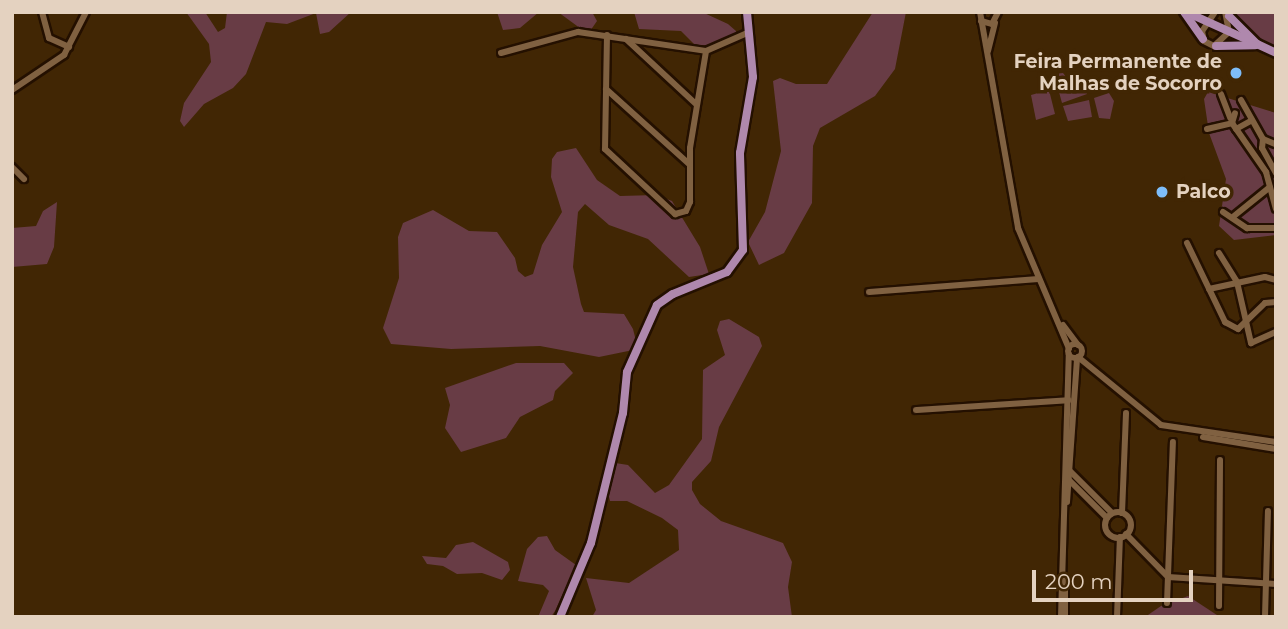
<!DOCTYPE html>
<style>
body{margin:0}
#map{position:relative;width:1288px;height:629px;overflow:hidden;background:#412604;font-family:Montserrat,sans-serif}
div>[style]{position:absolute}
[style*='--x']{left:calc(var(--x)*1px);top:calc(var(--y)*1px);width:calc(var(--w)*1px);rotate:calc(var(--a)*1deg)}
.green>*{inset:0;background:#683c45}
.roads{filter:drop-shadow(2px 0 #241000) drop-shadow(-2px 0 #241000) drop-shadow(0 2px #241000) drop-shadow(0 -2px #241000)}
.minor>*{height:6px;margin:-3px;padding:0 3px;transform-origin:3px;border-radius:3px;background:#806141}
.minor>.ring{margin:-3px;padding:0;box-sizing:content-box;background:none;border:6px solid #806141;border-radius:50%}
.major>*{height:8px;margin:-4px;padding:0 4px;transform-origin:4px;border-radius:4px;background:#af88ad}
.dots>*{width:19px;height:19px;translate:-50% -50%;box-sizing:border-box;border:4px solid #412604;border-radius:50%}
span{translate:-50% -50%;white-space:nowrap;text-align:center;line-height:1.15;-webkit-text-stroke:7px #412604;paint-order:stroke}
.poi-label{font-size:19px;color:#e4d2c0;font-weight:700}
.right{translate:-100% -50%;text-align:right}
.left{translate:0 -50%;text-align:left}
.frame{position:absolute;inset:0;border:14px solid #e4d2c0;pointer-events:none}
.scale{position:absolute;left:1032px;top:570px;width:161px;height:32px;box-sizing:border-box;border:4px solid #e4d2c0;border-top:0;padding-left:9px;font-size:21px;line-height:24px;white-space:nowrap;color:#e4d2c0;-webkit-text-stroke:5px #412604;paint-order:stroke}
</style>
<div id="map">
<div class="green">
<i style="clip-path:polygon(186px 12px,205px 12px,218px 32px,225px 28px,227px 12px,351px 12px,329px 32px,320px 34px,316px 13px,287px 24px,266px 22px,246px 74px,233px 88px,204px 104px,184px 127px,180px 121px,184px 103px,211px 62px,209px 44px)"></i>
<i style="clip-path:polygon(497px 12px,539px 12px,520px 28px,503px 30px)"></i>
<i style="clip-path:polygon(558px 12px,592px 12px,597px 21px,588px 34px)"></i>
<i style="clip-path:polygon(634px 12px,702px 12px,728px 24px,736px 31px,736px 39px,697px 47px,681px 31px,639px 29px)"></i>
<i style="clip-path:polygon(873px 12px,906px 12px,895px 69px,875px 96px,820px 128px,813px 146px,812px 203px,784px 253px,759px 265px,748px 242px,765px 212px,781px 151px,773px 81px,780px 78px,796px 84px,827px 84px)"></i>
<i style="clip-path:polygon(1226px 12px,1276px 12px,1276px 50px,1248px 35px)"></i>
<i style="clip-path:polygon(1063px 73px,1070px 82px,1084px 83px,1087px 94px,1062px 103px,1054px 74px)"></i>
<i style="clip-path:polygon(1049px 90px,1055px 114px,1036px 120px,1031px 95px)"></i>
<i style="clip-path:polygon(1208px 92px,1276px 113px,1276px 235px,1234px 240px,1219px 226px,1226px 179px,1209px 133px,1204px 99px)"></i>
<i style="clip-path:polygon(1109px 93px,1114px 101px,1110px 119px,1099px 118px,1094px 98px)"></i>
<i style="clip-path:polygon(1089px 100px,1092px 117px,1068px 121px,1063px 106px)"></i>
<i style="clip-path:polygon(576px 148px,597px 180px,620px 196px,656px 195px,672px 201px,700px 247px,709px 274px,689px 277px,648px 239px,609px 225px,585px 204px,578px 212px,573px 267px,581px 304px,584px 312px,624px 314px,633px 329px,638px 349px,599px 357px,540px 346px,451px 349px,391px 344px,383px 328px,399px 278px,398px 237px,403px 223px,433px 210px,469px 231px,497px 232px,515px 258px,518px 271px,525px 277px,533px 274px,542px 245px,562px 212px,551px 177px,552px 159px,557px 152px)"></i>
<i style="clip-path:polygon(57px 202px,54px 247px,47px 264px,12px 267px,12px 228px,36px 226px,43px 211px)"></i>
<i style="clip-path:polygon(729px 319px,759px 337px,762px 346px,719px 427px,711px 461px,692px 482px,692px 490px,700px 504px,721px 521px,783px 543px,792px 562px,788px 587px,792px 617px,592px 617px,596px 610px,586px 578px,629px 583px,679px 550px,678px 530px,662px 518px,627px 501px,610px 501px,605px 481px,609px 462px,628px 465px,655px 493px,669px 485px,702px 439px,703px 370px,725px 355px,717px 330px,720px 321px)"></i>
<i style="clip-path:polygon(516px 363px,564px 363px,573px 373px,555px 391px,553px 400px,520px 417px,506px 438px,461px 452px,445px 428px,450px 405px,445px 388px)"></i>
<i style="clip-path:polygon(547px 536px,555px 550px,576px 565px,555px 611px,551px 617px,538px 617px,549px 591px,543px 585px,518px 581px,527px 549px,538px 537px)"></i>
<i style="clip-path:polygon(473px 542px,508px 562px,510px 570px,502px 580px,482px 573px,457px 574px,443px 566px,427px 564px,422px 556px,446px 558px,456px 545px)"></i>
<i style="clip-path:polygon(1188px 596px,1220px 617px,1145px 617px,1161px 606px)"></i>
</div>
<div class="roads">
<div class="minor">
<i style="--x:42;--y:12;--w:27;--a:75"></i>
<i style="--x:49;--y:38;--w:22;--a:24"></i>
<i style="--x:980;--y:12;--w:219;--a:80"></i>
<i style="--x:1018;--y:228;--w:131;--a:67.1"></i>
<i style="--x:1215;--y:12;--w:23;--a:124"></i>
<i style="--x:1202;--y:31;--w:10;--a:79"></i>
<i style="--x:1204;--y:41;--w:11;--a:27"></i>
<i style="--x:1214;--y:46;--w:21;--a:-43"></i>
<i style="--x:1229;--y:32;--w:20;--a:-101"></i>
<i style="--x:981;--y:21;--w:11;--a:15"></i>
<i style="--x:992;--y:24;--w:13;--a:-63"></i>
<i style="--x:607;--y:35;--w:114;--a:91"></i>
<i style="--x:605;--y:149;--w:96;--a:42.9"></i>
<i style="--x:675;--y:214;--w:11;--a:-15"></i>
<i style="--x:686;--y:211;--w:10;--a:-66"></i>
<i style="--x:690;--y:202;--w:54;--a:-90"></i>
<i style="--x:690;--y:148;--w:98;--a:-80.6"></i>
<i style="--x:706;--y:51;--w:45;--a:-23.7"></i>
<i style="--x:626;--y:39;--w:96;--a:42.9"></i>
<i style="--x:988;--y:51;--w:29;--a:-76"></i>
<i style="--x:501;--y:53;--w:80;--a:-15.3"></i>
<i style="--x:578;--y:32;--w:129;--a:8.4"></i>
<i style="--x:606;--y:89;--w:112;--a:42.1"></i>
<i style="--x:12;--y:90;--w:63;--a:-33.9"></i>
<i style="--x:64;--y:55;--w:48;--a:-62.9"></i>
<i style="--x:1221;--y:94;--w:26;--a:69"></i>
<i style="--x:1241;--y:100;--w:45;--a:60.6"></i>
<i style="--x:1263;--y:139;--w:13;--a:23"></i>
<i style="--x:1232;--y:123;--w:60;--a:55.2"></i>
<i style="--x:1266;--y:172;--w:38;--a:75"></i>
<i style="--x:1207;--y:129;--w:26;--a:-13"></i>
<i style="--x:1232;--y:123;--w:10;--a:-73"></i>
<i style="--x:1236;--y:129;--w:18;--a:-29"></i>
<i style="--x:1263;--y:139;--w:9;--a:96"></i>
<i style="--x:1262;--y:148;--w:29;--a:61"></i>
<i style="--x:12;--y:167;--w:17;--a:45"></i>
<i style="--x:1223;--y:212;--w:29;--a:34"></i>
<i style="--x:1247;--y:228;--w:29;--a:0"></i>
<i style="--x:1234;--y:216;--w:46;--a:-38.9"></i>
<i style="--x:1187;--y:243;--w:88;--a:64.3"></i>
<i style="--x:1225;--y:322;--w:15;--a:28"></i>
<i style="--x:1238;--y:329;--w:37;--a:-44"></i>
<i style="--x:1265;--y:303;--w:11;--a:-5"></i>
<i style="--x:1219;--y:253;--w:34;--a:58"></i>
<i style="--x:1237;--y:282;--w:63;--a:77.1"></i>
<i style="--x:1251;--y:343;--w:27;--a:-24"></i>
<i style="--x:1209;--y:289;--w:57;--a:-12.1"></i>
<i style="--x:1265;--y:277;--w:11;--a:15"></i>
<i style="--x:869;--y:292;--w:170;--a:-4.4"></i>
<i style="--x:1063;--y:325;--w:25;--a:53"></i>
<i class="ring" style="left:1068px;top:344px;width:8px;height:8px"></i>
<i style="--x:1078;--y:357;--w:107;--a:39.3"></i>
<i style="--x:1161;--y:425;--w:116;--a:8.4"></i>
<i style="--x:916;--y:410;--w:153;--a:-3.7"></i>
<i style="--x:1203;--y:437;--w:74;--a:9.3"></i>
<i style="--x:1069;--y:470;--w:61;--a:45"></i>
<i style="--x:1068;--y:479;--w:55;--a:45"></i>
<i style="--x:1067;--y:502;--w:144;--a:-86"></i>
<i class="ring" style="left:1105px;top:512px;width:20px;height:20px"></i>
<i style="--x:1122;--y:513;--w:100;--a:-87.7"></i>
<i style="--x:1126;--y:534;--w:60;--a:45.7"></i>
<i style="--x:1168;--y:577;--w:108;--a:3.7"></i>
<i style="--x:1167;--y:603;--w:161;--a:-87.9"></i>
<i style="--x:1219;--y:606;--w:146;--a:-89.6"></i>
<i style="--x:1061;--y:617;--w:263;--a:-88.3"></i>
<i style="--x:1065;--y:617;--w:37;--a:-90"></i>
<i style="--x:1117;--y:617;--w:80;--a:-87.9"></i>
<i style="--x:1265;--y:617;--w:106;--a:-88.4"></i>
</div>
<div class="major">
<i style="--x:1184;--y:12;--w:33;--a:55"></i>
<i style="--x:1186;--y:12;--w:78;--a:24.3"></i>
<i style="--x:1229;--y:16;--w:40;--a:45"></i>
<i style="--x:1257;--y:44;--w:21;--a:25"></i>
<i style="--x:1216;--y:46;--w:39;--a:-1"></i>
<i style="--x:560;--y:617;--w:80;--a:-67.3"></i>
<i style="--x:591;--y:543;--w:134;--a:-76.2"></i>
<i style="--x:623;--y:413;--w:41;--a:-84.4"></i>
<i style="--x:627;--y:372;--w:73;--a:-65.9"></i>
<i style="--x:657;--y:305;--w:19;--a:-35"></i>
<i style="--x:673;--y:294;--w:58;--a:-22.2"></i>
<i style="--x:727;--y:272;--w:27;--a:-54"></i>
<i style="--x:743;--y:250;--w:97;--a:-91.8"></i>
<i style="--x:740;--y:153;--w:77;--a:-80.3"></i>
<i style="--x:753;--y:77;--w:65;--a:-95.3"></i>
</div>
</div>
<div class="dots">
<i style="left:1236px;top:73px;background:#7ebdf9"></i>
<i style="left:1162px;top:192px;background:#7ebdf9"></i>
</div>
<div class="poi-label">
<span class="right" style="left:1222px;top:73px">Feira Permanente de<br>Malhas de Socorro</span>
<span class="left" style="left:1176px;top:192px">Palco</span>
</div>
<div class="frame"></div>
<div class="scale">200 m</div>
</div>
